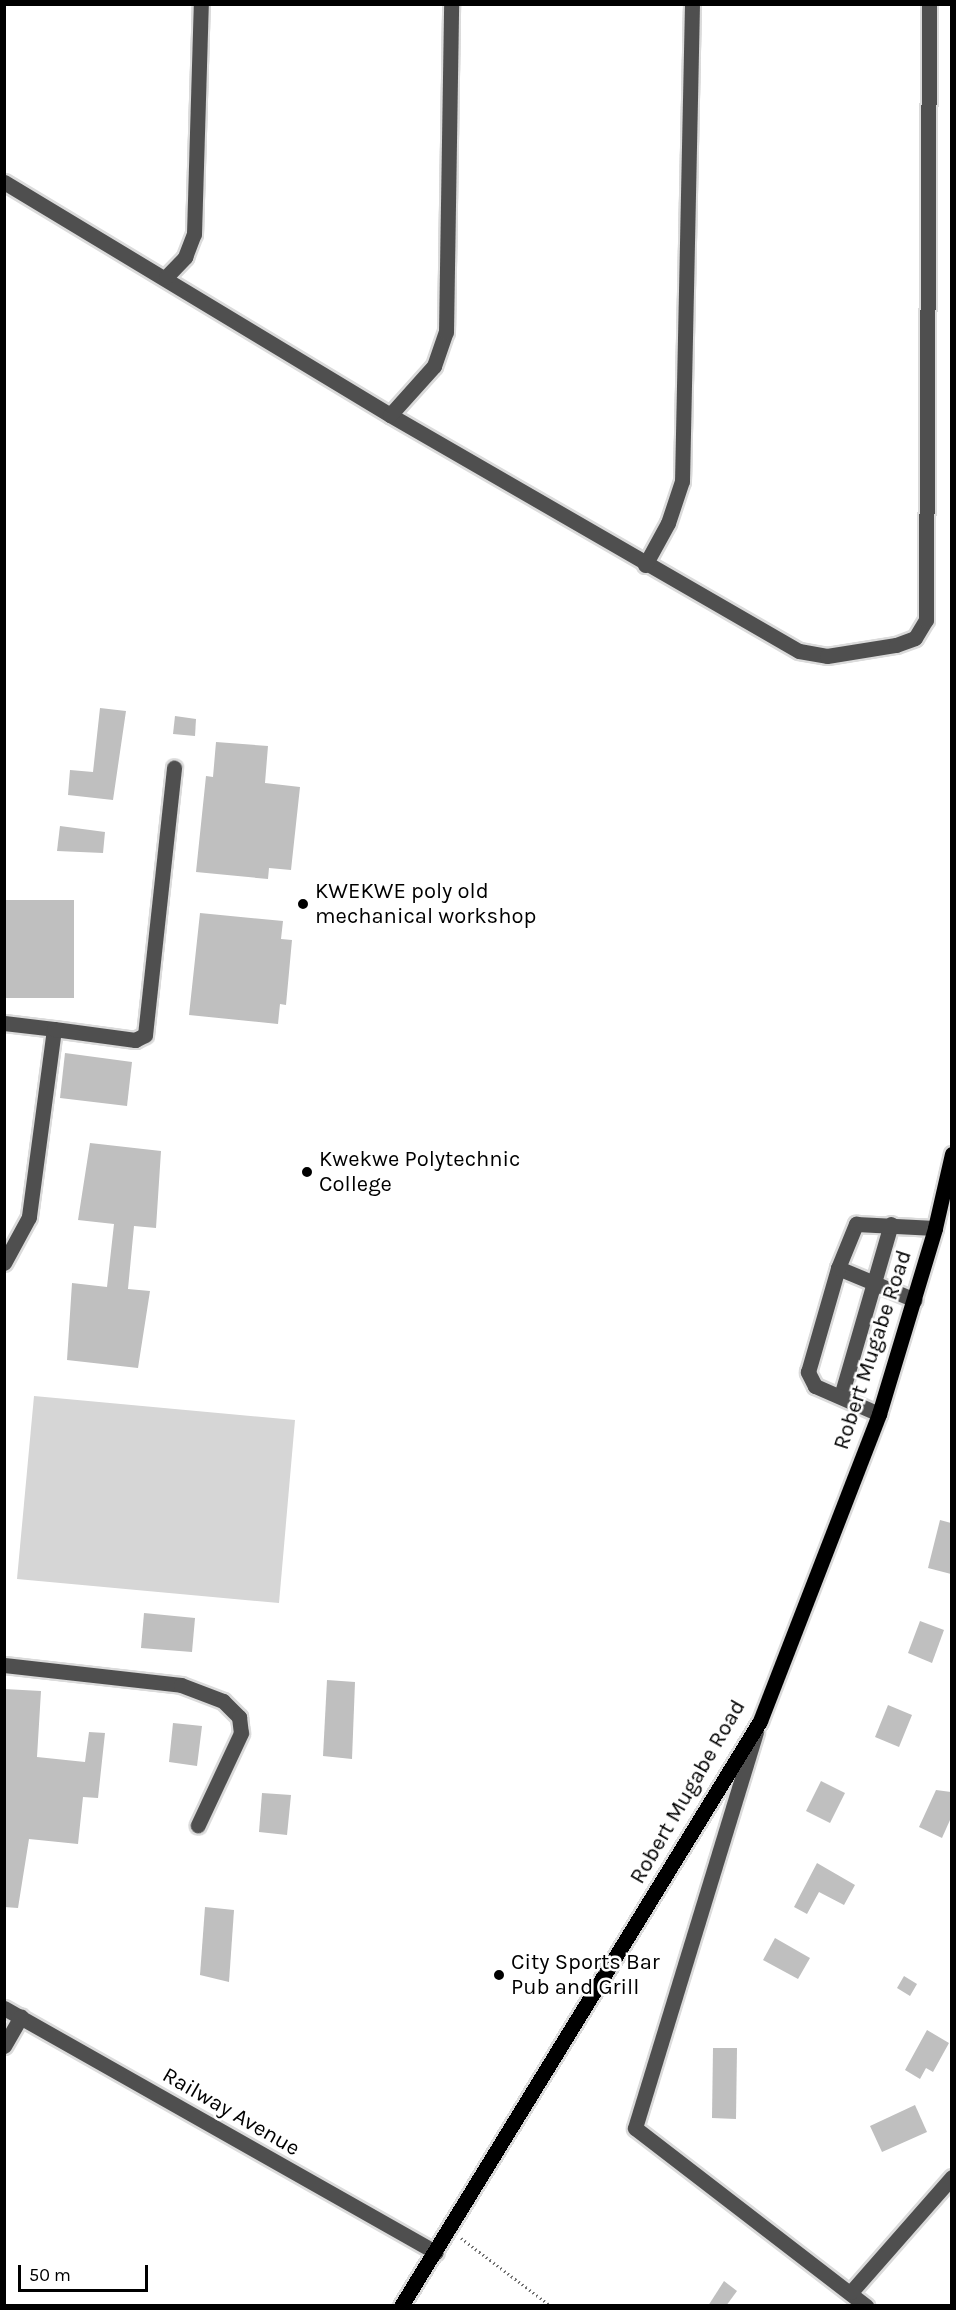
<!DOCTYPE html>
<style>
body{margin:0}
#map{position:relative;width:956px;height:2310px;overflow:hidden;background:#fff;font-family:Karla,sans-serif}
div>[style]{position:absolute}
[style*='--x']{left:calc(var(--x)*1px);top:calc(var(--y)*1px);width:calc(var(--w)*1px);rotate:calc(var(--a)*1deg)}
.green>*{inset:0;background:#d6d6d6}
.building>*{inset:0;background:#bfbfbf}
.path>*{height:3px;margin-top:-1.5px;transform-origin:0;background:repeating-linear-gradient(90deg,#717171 0 1.5px,transparent 0 4.5px)}
.roads{filter:drop-shadow(2px 0 #dbdbdb) drop-shadow(-2px 0 #dbdbdb) drop-shadow(0 2px #dbdbdb) drop-shadow(0 -2px #dbdbdb)}
.minor>*{height:15px;margin:-7.5px;padding:0 7.5px;transform-origin:7.5px;border-radius:7.5px;background:#4f4f4f}
.major>*{height:15px;margin:-7.5px;padding:0 7.5px;transform-origin:7.5px;border-radius:7.5px;background:#000}
.dots>*{width:16px;height:16px;translate:-50% -50%;box-sizing:border-box;border:3px solid #fff;border-radius:50%}
span{translate:-50% -50%;white-space:nowrap;text-align:center;line-height:1.15;-webkit-text-stroke:5px #fff;paint-order:stroke}
.poi-label{font-size:22px;color:#000}
.left{translate:0 -50%;text-align:left}
.street-label{font-size:22px;color:#000}
.frame{position:absolute;inset:0;border:6px solid #000;pointer-events:none}
.scale{position:absolute;left:18px;top:2265px;width:130px;height:27px;box-sizing:border-box;border:3px solid #000;border-top:0;padding-left:8px;font-size:18px;line-height:21px;white-space:nowrap;color:#000;-webkit-text-stroke:4px #fff;paint-order:stroke}
</style>
<div id="map">
<div class="green">
<i style="clip-path:polygon(34px 1396px,295px 1420px,279px 1603px,17px 1579px)"></i>
</div>
<div class="building">
<i style="clip-path:polygon(100px 708px,126px 711px,113px 800px,68px 795px,70px 770px,93px 772px)"></i>
<i style="clip-path:polygon(175px 716px,196px 719px,195px 736px,173px 734px)"></i>
<i style="clip-path:polygon(216px 742px,268px 746px,265px 783px,300px 787px,291px 870px,269px 868px,268px 879px,196px 872px,206px 776px,213px 777px)"></i>
<i style="clip-path:polygon(60px 826px,105px 832px,103px 853px,57px 851px)"></i>
<i style="clip-path:polygon(4px 900px,74px 900px,74px 998px,4px 998px)"></i>
<i style="clip-path:polygon(200px 913px,283px 921px,281px 939px,292px 940px,286px 1005px,280px 1004px,278px 1024px,189px 1015px)"></i>
<i style="clip-path:polygon(65px 1053px,132px 1062px,127px 1106px,60px 1098px)"></i>
<i style="clip-path:polygon(90px 1143px,161px 1151px,156px 1228px,134px 1226px,128px 1289px,150px 1291px,138px 1368px,67px 1360px,72px 1283px,107px 1287px,114px 1224px,78px 1220px)"></i>
<i style="clip-path:polygon(940px 1520px,951px 1523px,951px 1574px,928px 1568px)"></i>
<i style="clip-path:polygon(144px 1613px,195px 1618px,192px 1652px,141px 1648px)"></i>
<i style="clip-path:polygon(920px 1621px,944px 1630px,932px 1663px,908px 1653px)"></i>
<i style="clip-path:polygon(327px 1680px,355px 1682px,352px 1759px,323px 1756px)"></i>
<i style="clip-path:polygon(4px 1689px,41px 1691px,37px 1757px,85px 1762px,89px 1732px,105px 1733px,98px 1798px,83px 1797px,78px 1844px,29px 1839px,18px 1908px,4px 1907px)"></i>
<i style="clip-path:polygon(888px 1705px,912px 1715px,899px 1747px,875px 1737px)"></i>
<i style="clip-path:polygon(173px 1723px,202px 1726px,197px 1766px,169px 1762px)"></i>
<i style="clip-path:polygon(821px 1781px,845px 1793px,830px 1823px,806px 1811px)"></i>
<i style="clip-path:polygon(936px 1790px,951px 1792px,950px 1820px,942px 1838px,919px 1827px)"></i>
<i style="clip-path:polygon(262px 1793px,291px 1795px,287px 1835px,259px 1832px)"></i>
<i style="clip-path:polygon(817px 1863px,855px 1885px,844px 1905px,819px 1892px,807px 1914px,794px 1907px)"></i>
<i style="clip-path:polygon(205px 1907px,234px 1910px,229px 1982px,200px 1975px)"></i>
<i style="clip-path:polygon(775px 1938px,810px 1958px,798px 1979px,763px 1960px)"></i>
<i style="clip-path:polygon(904px 1976px,917px 1984px,910px 1996px,897px 1988px)"></i>
<i style="clip-path:polygon(927px 2030px,949px 2043px,933px 2072px,926px 2068px,920px 2079px,905px 2070px)"></i>
<i style="clip-path:polygon(713px 2048px,737px 2048px,736px 2119px,712px 2118px)"></i>
<i style="clip-path:polygon(915px 2105px,927px 2132px,882px 2152px,870px 2126px)"></i>
<i style="clip-path:polygon(724px 2281px,737px 2291px,726px 2306px,708px 2306px)"></i>
</div>
<div class="path">
<i style="--x:461;--y:2238;--w:113;--a:37.1"></i>
</div>
<div class="roads">
<div class="minor">
<i style="--x:4;--y:182;--w:451;--a:31.1"></i>
<i style="--x:390;--y:415;--w:472;--a:30"></i>
<i style="--x:799;--y:651;--w:28;--a:10"></i>
<i style="--x:827;--y:656;--w:70;--a:-9.1"></i>
<i style="--x:896;--y:645;--w:20;--a:-20"></i>
<i style="--x:915;--y:638;--w:21;--a:-59"></i>
<i style="--x:926;--y:620;--w:616;--a:-89.72"></i>
<i style="--x:166;--y:277;--w:28;--a:-46"></i>
<i style="--x:185;--y:257;--w:25;--a:-69"></i>
<i style="--x:194;--y:234;--w:230;--a:-88.3"></i>
<i style="--x:390;--y:415;--w:66;--a:-48.1"></i>
<i style="--x:434;--y:366;--w:36;--a:-71"></i>
<i style="--x:446;--y:332;--w:328;--a:-89.1"></i>
<i style="--x:645;--y:565;--w:48;--a:-61.3"></i>
<i style="--x:668;--y:523;--w:44;--a:-71.6"></i>
<i style="--x:682;--y:481;--w:477;--a:-88.8"></i>
<i style="--x:4;--y:1023;--w:50;--a:6.8"></i>
<i style="--x:54;--y:1029;--w:190;--a:97.6"></i>
<i style="--x:29;--y:1217;--w:52;--a:118.5"></i>
<i style="--x:54;--y:1029;--w:82;--a:7.7"></i>
<i style="--x:135;--y:1040;--w:11;--a:-27"></i>
<i style="--x:145;--y:1035;--w:269;--a:-83.8"></i>
<i style="--x:838;--y:1268;--w:83;--a:22.6"></i>
<i style="--x:841;--y:1396;--w:179;--a:-73.8"></i>
<i style="--x:879;--y:1414;--w:70;--a:-156.4"></i>
<i style="--x:815;--y:1386;--w:16;--a:-117"></i>
<i style="--x:808;--y:1372;--w:108;--a:-73.9"></i>
<i style="--x:838;--y:1268;--w:48;--a:-67.8"></i>
<i style="--x:856;--y:1224;--w:79;--a:2.9"></i>
<i style="--x:4;--y:1665;--w:178;--a:6.4"></i>
<i style="--x:181;--y:1685;--w:45;--a:20.9"></i>
<i style="--x:223;--y:1701;--w:23;--a:45"></i>
<i style="--x:239;--y:1717;--w:16;--a:83"></i>
<i style="--x:241;--y:1733;--w:102;--a:115.1"></i>
<i style="--x:756;--y:1732;--w:414;--a:107"></i>
<i style="--x:635;--y:2128;--w:292;--a:37.6"></i>
<i style="--x:4;--y:2008;--w:496;--a:29.5"></i>
<i style="--x:4;--y:2046;--w:34;--a:-60"></i>
<i style="--x:851;--y:2292;--w:153;--a:-48.7"></i>
</div>
<div class="major">
<i style="--x:401;--y:2306;--w:686;--a:-58.46"></i>
<i style="--x:760;--y:1721;--w:329;--a:-68.8"></i>
<i style="--x:879;--y:1414;--w:194;--a:-73.2"></i>
<i style="--x:935;--y:1228;--w:76;--a:-77.1"></i>
</div>
</div>
<div class="dots">
<i style="left:303px;top:904px;background:#000"></i>
<i style="left:307px;top:1172px;background:#000"></i>
<i style="left:499px;top:1975px;background:#000"></i>
</div>
<div class="poi-label">
<span class="left" style="left:315px;top:904px">KWEKWE poly old<br>mechanical workshop</span>
<span class="left" style="left:319px;top:1172px">Kwekwe Polytechnic<br>College</span>
<span class="left" style="left:511px;top:1975px">City Sports Bar<br>Pub and Grill</span>
</div>
<div class="street-label">
<span style="left:873px;top:1350px;rotate:-72deg">Robert Mugabe Road</span>
<span style="left:688px;top:1792px;rotate:-60deg">Robert Mugabe Road</span>
<span style="left:231px;top:2112px;rotate:30deg">Railway Avenue</span>
</div>
<div class="frame"></div>
<div class="scale">50 m</div>
</div>
